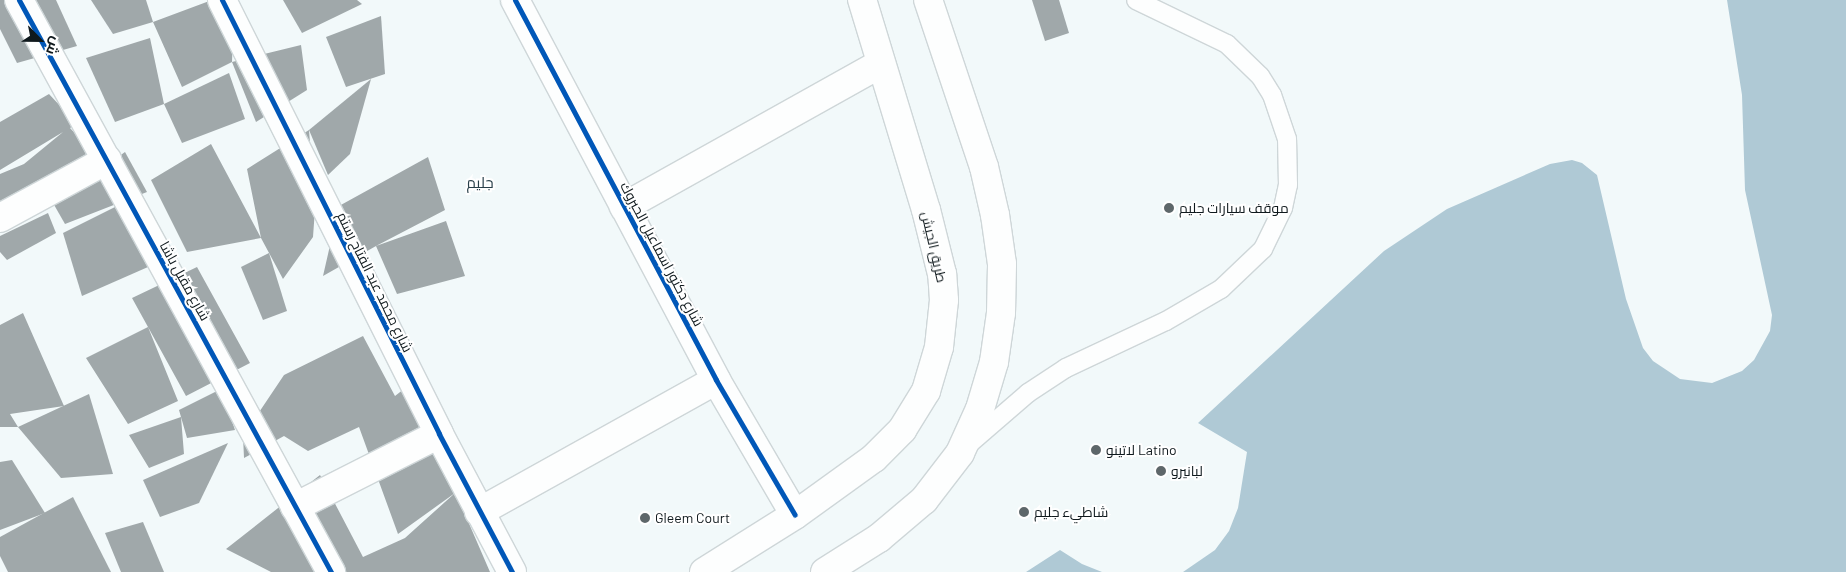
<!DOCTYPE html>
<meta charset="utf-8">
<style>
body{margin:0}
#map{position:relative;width:1846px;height:572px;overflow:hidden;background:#f2f9fa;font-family:Barlow,Cairo,sans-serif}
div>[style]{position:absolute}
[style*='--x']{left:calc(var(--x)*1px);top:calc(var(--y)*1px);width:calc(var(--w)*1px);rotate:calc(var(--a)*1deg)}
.water>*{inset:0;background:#afc9d5}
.building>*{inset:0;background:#a0a8aa}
.roads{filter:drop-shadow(1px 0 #ced6d8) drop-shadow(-1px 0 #ced6d8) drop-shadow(0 1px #ced6d8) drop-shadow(0 -1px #ced6d8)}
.service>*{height:18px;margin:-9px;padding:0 9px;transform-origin:9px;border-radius:9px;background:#fdfefe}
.minor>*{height:28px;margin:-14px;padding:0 14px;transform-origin:14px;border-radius:14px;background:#fdfefe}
.trunk>*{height:28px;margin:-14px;padding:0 14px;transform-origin:14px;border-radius:14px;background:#fdfefe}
.cycleway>*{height:5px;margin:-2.5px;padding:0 2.5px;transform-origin:2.5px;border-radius:2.5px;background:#0057b8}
.dots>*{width:14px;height:14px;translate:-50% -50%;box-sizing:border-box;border:2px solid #fff;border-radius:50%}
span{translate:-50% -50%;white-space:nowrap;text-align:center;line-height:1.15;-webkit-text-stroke:4px #fff;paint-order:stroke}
.poi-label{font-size:14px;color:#0f191d}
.left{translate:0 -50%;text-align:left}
.street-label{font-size:14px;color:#0f191d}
.neighbourhood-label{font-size:15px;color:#273e48}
.north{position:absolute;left:15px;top:15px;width:50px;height:50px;-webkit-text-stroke:4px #fff;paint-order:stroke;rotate:113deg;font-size:14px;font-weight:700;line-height:20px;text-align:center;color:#0f191d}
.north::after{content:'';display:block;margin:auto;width:18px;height:22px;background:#0f191d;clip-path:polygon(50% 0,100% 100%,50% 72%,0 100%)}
</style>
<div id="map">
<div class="water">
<i style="clip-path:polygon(1727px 0,1846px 0,1846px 572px,1183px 572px,1215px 550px,1229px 531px,1238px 508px,1247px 452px,1198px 423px,1384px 251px,1447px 209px,1550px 164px,1572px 160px,1582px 163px,1597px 175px,1626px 299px,1643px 348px,1653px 361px,1680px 379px,1712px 383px,1742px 371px,1754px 360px,1770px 331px,1772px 315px,1745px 190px,1742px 95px)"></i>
<i style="clip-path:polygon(1060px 550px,1082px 564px,1102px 572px,1026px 572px)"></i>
</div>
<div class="building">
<i style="clip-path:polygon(0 0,56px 0,77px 46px,17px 63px,0 29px)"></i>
<i style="clip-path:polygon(91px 0,146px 0,153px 22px,113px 34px)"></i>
<i style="clip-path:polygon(212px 0,234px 0,232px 62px,301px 45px,307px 90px,256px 122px,232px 62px,182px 87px,153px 22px)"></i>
<i style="clip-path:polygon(283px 0,357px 0,362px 4px,302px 33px)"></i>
<i style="clip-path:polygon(1032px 0,1059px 0,1069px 33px,1045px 41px)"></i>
<i style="clip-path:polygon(381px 16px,385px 74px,346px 87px,326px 37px)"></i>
<i style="clip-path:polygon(150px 38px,164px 104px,115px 122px,86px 58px)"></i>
<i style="clip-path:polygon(229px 73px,245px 119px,182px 143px,164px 104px)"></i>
<i style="clip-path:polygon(371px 79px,350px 154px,328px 175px,309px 130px)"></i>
<i style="clip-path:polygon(49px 94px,77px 124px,70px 128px,95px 155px,39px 186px,0 202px,0 174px,24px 164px,63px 132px,0 170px,0 122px)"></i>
<i style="clip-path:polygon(309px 130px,315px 209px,313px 237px,283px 279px,261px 238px,187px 252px,151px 180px,211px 144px,261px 238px,247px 169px)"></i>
<i style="clip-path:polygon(125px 152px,147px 192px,65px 224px,53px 203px)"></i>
<i style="clip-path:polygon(428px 157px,445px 210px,376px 246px,446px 221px,465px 276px,397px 294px,376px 246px,323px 276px,339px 206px)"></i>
<i style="clip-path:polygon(119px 205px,148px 267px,82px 296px,63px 233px)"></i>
<i style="clip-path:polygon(48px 213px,56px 233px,7px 260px,0 252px,0 236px)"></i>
<i style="clip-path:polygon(269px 253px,287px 311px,263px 320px,241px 267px)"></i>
<i style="clip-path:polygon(197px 267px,250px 363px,186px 396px,148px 327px,178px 401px,128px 424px,86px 358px,148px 327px,132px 298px)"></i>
<i style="clip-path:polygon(23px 313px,64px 406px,10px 414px,18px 427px,0 427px,0 325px)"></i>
<i style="clip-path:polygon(363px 336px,395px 396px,409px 385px,490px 572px,271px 572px,226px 549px,320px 475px,363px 557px,405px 538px,455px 493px,398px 534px,359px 427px,308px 451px,284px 436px,244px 458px,243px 436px,284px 375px)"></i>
<i style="clip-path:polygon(221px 389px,235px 430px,187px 438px,181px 417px,184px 454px,149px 468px,129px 435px,181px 417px,179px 410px)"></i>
<i style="clip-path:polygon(89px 394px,113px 474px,61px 478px,18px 427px)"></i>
<i style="clip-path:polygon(228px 443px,199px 503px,160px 517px,143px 480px)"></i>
<i style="clip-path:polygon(12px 460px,45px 513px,0 530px,0 462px)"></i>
<i style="clip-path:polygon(73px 497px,111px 572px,8px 572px,0 556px,0 537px)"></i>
<i style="clip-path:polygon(143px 522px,164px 572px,121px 572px,105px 533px)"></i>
</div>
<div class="roads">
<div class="service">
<i style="--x:969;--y:444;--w:78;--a:-40.8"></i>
<i style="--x:1028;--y:393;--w:45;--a:-33.3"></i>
<i style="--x:1066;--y:368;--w:110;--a:-25.2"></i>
<i style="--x:1166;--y:321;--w:64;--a:-30.2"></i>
<i style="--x:1221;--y:289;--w:58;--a:-43.6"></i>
<i style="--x:1263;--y:249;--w:46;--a:-64"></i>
<i style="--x:1283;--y:208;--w:24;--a:-78"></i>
<i style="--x:1288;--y:185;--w:46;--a:-91.2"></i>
<i style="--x:1287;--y:139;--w:46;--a:-108.8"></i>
<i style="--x:1272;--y:95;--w:22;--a:-122"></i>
<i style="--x:1260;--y:76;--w:46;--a:-135.9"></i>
<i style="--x:1227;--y:44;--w:101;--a:-154.2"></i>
</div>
<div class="minor">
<i style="--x:19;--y:0;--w:652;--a:61.39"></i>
<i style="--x:222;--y:0;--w:485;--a:63.4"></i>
<i style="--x:439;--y:434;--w:156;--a:62.1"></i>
<i style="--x:515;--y:0;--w:430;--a:62.1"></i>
<i style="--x:716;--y:380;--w:156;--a:59.7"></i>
<i style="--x:624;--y:207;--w:293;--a:-29.2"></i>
<i style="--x:0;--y:218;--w:122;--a:-28.5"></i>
<i style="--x:295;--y:507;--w:161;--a:-26.9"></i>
<i style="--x:479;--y:512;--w:271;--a:-29.1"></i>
</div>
<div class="trunk">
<i style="--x:704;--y:572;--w:107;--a:-32.1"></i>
<i style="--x:795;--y:515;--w:97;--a:-35.8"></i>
<i style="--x:874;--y:458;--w:40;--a:-45"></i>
<i style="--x:902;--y:430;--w:46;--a:-58.4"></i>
<i style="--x:926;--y:391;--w:46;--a:-73.5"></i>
<i style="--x:939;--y:347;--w:47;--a:-83.9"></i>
<i style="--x:944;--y:300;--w:26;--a:-94"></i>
<i style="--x:942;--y:274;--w:66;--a:-104"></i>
<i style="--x:926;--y:210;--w:220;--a:-106.9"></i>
<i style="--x:825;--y:572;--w:64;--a:-32.2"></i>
<i style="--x:879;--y:538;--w:59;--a:-40.2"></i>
<i style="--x:924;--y:500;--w:59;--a:-52.5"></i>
<i style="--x:960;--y:453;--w:48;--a:-65.6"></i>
<i style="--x:980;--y:409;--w:49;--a:-73.4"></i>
<i style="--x:994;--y:362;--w:49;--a:-81.9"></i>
<i style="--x:1001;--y:313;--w:49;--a:-88.8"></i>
<i style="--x:1002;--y:264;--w:49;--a:-98.1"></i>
<i style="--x:995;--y:215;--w:49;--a:-102.9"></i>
<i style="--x:984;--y:167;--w:176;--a:-108.5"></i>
</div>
</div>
<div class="cycleway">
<i style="--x:19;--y:0;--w:652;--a:61.39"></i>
<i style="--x:222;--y:0;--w:485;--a:63.4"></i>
<i style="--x:439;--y:434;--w:156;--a:62.1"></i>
<i style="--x:515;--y:0;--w:430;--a:62.1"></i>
<i style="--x:716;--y:380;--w:156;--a:59.7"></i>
</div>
<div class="dots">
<i style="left:1169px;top:208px;background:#5e676a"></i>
<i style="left:1096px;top:450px;background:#5e676a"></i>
<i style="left:1161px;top:471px;background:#5e676a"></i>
<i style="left:1024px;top:512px;background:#5e676a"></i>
<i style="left:645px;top:518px;background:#5e676a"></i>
</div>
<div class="poi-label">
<span class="left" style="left:1179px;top:208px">موقف سيارات جليم</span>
<span class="left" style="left:1106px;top:450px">لاتينو Latino</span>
<span class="left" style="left:1171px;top:471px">لبانيرو</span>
<span class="left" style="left:1034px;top:512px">شاطيء جليم</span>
<span class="left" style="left:655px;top:518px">Gleem Court</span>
</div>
<div class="street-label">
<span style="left:934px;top:247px;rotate:77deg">طريق الجيش</span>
<span style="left:662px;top:254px;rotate:62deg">شارع دكتور اسماعيل الحبروك</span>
<span style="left:185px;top:281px;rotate:61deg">شارع مقبل باشا</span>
<span style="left:375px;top:282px;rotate:64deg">شارع محمد عبد الفتاح رستم</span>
</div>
<div class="neighbourhood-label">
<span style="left:480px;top:183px">جليم</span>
</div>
<div class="north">ش</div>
</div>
